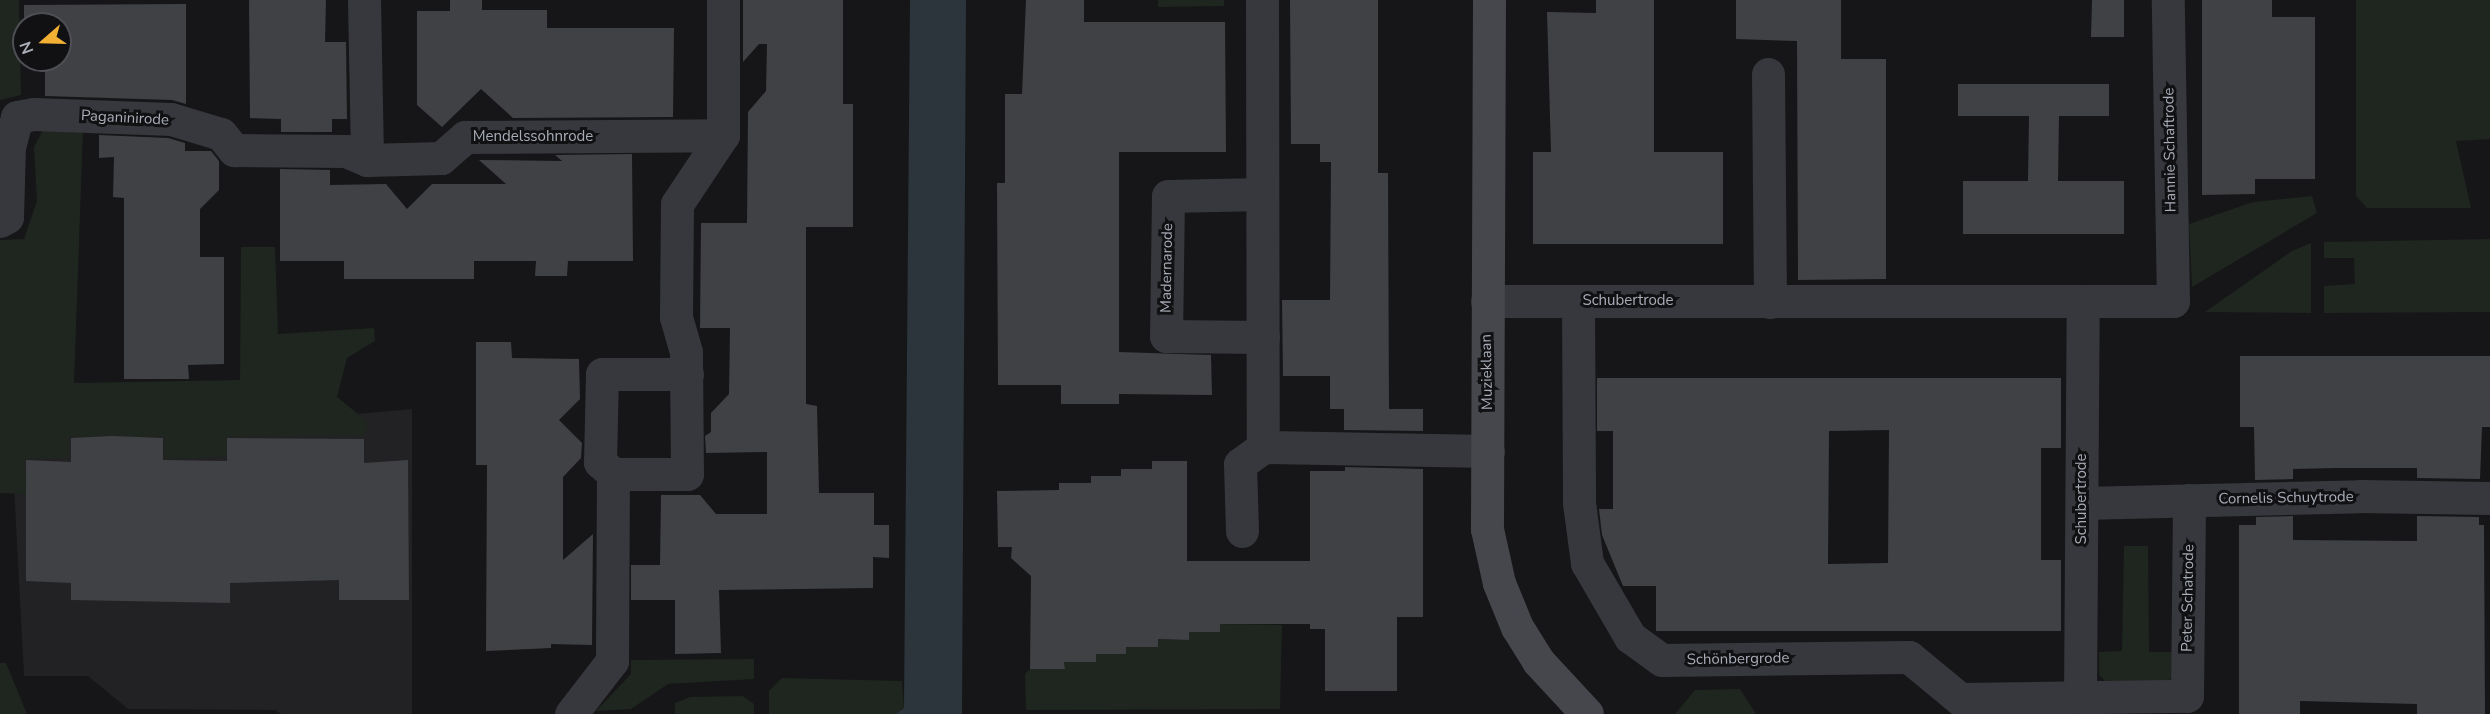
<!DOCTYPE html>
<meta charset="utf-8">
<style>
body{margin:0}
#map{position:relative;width:2490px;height:714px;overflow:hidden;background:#161618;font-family:"Nunito Sans",sans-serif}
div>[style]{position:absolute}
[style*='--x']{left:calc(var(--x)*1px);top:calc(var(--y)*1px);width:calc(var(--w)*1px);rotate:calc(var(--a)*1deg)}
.built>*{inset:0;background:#222225}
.green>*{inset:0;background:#1e261f}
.water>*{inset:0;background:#2c353c}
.building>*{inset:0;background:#404145}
.street>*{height:33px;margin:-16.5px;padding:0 16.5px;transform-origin:16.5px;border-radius:16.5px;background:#37383d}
.secondary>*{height:33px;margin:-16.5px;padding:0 16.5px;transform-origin:16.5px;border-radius:16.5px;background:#45474d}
span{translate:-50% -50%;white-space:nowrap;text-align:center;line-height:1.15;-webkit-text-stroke:6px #111113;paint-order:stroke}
.street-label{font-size:15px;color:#a8adb8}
.north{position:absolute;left:12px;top:12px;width:60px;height:60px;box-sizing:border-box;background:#111113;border:2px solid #4d4f55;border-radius:50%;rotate:250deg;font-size:16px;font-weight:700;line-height:24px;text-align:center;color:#a8adb8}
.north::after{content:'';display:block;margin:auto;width:21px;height:27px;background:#f2b134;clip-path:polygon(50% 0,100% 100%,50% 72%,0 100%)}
</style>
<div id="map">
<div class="built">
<i style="clip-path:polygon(412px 409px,412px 714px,281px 714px,275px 710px,128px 709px,88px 676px,24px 676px,10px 411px,170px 431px)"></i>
</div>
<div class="green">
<i style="clip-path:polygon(0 0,19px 0,21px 95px,0 100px)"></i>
<i style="clip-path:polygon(1158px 0,1224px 0,1224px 6px,1158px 7px)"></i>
<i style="clip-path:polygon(2356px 0,2490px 0,2490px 139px,2456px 141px,2471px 208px,2367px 208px,2356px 196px)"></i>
<i style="clip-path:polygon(44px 128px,83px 129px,74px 383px,240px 380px,241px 247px,275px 247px,278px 334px,374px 328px,375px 341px,347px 358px,337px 397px,368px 422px,365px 436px,226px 437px,226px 457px,164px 459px,165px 437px,69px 437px,69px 458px,25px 459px,26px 494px,0 493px,0 240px,24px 239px,37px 201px,34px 147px)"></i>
<i style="clip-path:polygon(2312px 196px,2317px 213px,2192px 287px,2189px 224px,2253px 202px)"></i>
<i style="clip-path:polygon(2490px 239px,2490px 312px,2324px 313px,2324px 286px,2355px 284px,2354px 258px,2324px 258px,2324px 242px)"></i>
<i style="clip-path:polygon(2311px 243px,2311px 313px,2205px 312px,2292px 251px)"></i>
<i style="clip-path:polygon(2124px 546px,2148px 546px,2149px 652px,2175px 652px,2174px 676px,2167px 682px,2106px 682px,2099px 675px,2099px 652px,2122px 651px)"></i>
<i style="clip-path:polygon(1220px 624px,1282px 625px,1280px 709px,1026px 710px,1025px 674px,1030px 669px,1065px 669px,1064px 662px,1096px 654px,1126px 654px,1126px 647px,1158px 647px,1158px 639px,1188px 640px,1189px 632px,1220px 632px)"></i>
<i style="clip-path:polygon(754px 659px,754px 679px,668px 684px,631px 709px,596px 711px,631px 674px,631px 660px)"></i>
<i style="clip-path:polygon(0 663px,6px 663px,27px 714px,0 714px)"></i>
<i style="clip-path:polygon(782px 678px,902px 681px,904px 708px,896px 714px,769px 714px,769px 691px)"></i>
<i style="clip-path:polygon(1740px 689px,1756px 714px,1675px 714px,1695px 690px)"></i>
<i style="clip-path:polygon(743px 696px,754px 704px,754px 714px,675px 714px,675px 703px,690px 697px)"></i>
</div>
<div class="water">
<i style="clip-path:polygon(910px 0,966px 0,962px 714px,896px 714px,904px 708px)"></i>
</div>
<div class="building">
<i style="clip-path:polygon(249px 0,326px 0,325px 42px,346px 42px,347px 119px,332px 119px,332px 132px,281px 132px,281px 119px,250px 118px)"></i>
<i style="clip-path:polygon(450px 0,482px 0,482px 10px,547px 10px,547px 28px,674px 28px,673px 117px,513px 118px,481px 89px,442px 127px,417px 105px,417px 11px,450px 11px)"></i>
<i style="clip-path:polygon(743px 0,843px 0,843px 104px,853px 104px,853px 227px,806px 227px,806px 404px,817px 406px,819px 493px,874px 493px,874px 525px,889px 525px,889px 558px,873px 557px,873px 588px,719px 590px,721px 653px,675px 654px,675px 600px,631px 600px,631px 565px,660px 565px,661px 495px,700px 495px,716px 514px,767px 514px,767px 452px,706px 453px,705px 436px,711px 432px,711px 413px,729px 394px,730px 328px,700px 328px,701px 223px,747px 223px,748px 112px,766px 91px,767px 44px,759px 44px,743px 62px)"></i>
<i style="clip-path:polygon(1026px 0,1084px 0,1084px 22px,1225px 22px,1226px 152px,1119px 152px,1119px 352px,1211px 355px,1212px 395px,1119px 394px,1119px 404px,1061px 404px,1061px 385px,998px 385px,997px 183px,1005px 183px,1005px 94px,1022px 94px)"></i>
<i style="clip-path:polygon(1290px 0,1378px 0,1378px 173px,1388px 173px,1389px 409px,1423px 409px,1423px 431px,1344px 430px,1344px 409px,1330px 409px,1330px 376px,1283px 376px,1282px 300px,1330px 300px,1331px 162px,1320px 162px,1320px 144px,1291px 144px)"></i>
<i style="clip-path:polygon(1596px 0,1654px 0,1654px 152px,1723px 152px,1723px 244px,1533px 244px,1533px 152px,1551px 152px,1547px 12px,1596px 13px)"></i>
<i style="clip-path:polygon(1736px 0,1841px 0,1841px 59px,1886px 59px,1886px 279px,1798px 280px,1797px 41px,1736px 39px)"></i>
<i style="clip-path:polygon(2092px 0,2124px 0,2124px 37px,2091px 37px)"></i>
<i style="clip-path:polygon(2202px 0,2272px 0,2272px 17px,2315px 17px,2315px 179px,2255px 179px,2255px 194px,2202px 195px)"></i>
<i style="clip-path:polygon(186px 4px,186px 104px,172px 100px,45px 96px,45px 64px,24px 64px,24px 60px,60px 60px,60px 24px,24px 24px,24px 5px)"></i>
<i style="clip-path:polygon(1958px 84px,2109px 84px,2109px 116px,2059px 116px,2058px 181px,2124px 181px,2124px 234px,1963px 234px,1963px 181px,2028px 181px,2029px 116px,1958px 116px)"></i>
<i style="clip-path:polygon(99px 135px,168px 138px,185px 143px,185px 151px,211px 151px,219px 161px,219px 190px,200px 209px,200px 257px,224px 257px,224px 364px,188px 365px,189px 379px,124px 379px,124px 198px,113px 197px,114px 157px,99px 158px)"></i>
<i style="clip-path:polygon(632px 154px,633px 261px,568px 261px,567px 276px,535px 276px,536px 261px,474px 261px,474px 279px,344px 279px,344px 261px,280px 261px,280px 169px,330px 170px,330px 185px,386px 184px,407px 209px,432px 184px,506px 184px,479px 160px,562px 161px,555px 155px)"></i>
<i style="clip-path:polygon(476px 342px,511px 342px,512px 358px,579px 359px,580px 399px,559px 420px,582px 443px,581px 458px,563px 477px,563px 560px,593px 534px,592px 645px,551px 644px,551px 648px,486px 651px,487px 465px,476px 465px)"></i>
<i style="clip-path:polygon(2240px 356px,2490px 356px,2490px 427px,2482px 427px,2480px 479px,2417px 478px,2417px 468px,2336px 468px,2293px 469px,2293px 479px,2255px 480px,2254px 427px,2240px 427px)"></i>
<i style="clip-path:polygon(evenodd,1597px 378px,2061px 378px,2061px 448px,2041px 448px,2041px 560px,2061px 560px,2061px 631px,1656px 631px,1656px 586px,1623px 586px,1602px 535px,1599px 509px,1613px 509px,1613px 431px,1597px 431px,1597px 378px,1889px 430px,1888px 563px,1828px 564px,1829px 431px,1889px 430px)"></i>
<i style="clip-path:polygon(112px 436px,163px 438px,163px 460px,227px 461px,227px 438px,364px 439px,364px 463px,408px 460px,409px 600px,339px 600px,339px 580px,230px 583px,230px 603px,71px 600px,71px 583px,26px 581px,26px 460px,71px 462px,71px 438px)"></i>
<i style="clip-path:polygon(1152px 461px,1187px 461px,1187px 561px,1310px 561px,1310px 471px,1345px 471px,1345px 467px,1423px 469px,1423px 617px,1397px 617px,1397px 691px,1325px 691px,1325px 629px,1310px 629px,1310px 624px,1220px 624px,1220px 632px,1189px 632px,1189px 640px,1158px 639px,1158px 647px,1126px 647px,1126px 654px,1096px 654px,1096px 662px,1064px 662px,1065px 669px,1030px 669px,1031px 576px,1011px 558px,1012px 547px,998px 547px,997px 491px,1059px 490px,1059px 483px,1091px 483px,1091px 476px,1121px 476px,1121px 469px,1152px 469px)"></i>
<i style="clip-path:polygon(2293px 516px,2293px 540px,2417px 541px,2417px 516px,2479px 517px,2479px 525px,2484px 525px,2485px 714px,2417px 714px,2417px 704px,2300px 701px,2300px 714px,2239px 714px,2239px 525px,2256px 525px,2256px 517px)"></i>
</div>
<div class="street">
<i style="--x:364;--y:0;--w:160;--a:88.9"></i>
<i style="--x:1262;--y:0;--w:447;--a:89.9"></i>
<i style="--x:1768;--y:74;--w:228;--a:89.5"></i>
<i style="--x:1262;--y:194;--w:94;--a:178.8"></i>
<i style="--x:1168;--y:196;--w:140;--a:90.8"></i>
<i style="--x:1166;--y:336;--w:97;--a:0.6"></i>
<i style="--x:0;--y:221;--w:8;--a:-30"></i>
<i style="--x:7;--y:217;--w:70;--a:-88.4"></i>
<i style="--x:9;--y:147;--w:31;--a:-75"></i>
<i style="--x:17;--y:117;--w:17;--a:-10"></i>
<i style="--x:34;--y:114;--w:137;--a:2.1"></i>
<i style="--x:171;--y:119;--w:52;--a:16.7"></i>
<i style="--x:221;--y:134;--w:21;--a:51"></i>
<i style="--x:234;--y:150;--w:112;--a:0.5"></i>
<i style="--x:346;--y:151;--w:23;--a:23"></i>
<i style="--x:367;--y:160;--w:74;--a:-1.5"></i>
<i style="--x:441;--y:158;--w:32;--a:-41"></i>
<i style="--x:465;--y:137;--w:258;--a:-0.4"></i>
<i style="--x:1487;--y:301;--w:686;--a:0"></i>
<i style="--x:2173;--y:301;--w:301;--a:-91"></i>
<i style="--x:1578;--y:301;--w:202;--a:89.7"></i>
<i style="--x:1579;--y:503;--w:61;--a:82.4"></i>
<i style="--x:1587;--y:563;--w:86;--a:59.8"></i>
<i style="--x:1630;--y:637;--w:39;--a:36"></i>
<i style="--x:1662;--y:660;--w:247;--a:-0.7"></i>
<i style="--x:1909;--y:657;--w:66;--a:39.5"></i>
<i style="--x:1960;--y:699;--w:227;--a:-0.8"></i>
<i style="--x:2187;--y:696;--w:196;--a:-89.4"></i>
<i style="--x:613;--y:474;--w:18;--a:-137"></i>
<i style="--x:600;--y:462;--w:88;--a:-88.7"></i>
<i style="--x:602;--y:374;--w:85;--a:0"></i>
<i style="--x:2082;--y:503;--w:278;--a:-1.4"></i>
<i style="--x:2360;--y:496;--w:130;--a:0.9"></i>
<i style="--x:1242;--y:531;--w:67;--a:-91.7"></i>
<i style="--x:1240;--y:464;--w:29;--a:-36"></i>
<i style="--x:1263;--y:447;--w:225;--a:1"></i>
<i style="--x:2080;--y:698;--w:397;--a:-89.6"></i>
<i style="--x:571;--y:714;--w:67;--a:-52.3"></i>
<i style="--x:612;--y:661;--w:187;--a:-89.7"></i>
<i style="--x:613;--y:474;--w:74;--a:0"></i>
<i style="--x:687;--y:474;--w:122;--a:-90.5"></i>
<i style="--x:686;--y:352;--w:36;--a:-106"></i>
<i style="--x:676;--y:317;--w:113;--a:-89.5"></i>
<i style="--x:677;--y:204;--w:83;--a:-56.3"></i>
<i style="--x:723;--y:135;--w:135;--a:-90"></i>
</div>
<div class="secondary">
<i style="--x:1489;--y:0;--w:529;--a:90.22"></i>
<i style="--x:1487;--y:529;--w:55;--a:77.5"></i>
<i style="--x:1499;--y:583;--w:48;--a:67.8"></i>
<i style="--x:1517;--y:627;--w:40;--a:58"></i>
<i style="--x:1538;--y:661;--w:72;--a:47.2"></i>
</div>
<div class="street-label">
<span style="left:125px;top:118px;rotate:3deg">Paganinirode</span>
<span style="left:533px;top:137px">Mendelssohnrode</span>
<span style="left:2170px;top:150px;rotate:-91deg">Hannie Schaftrode</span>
<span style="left:1167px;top:268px;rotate:-89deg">Madernarode</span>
<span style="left:1628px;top:301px">Schubertrode</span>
<span style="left:1487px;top:372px;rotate:-91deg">Muzieklaan</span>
<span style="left:2286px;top:498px;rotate:-1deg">Cornelis Schuytrode</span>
<span style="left:2082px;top:499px;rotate:-90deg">Schubertrode</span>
<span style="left:2188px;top:598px;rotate:-89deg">Peter Schatrode</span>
<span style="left:1738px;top:659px;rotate:-1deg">Schönbergrode</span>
</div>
<div class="north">N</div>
</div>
